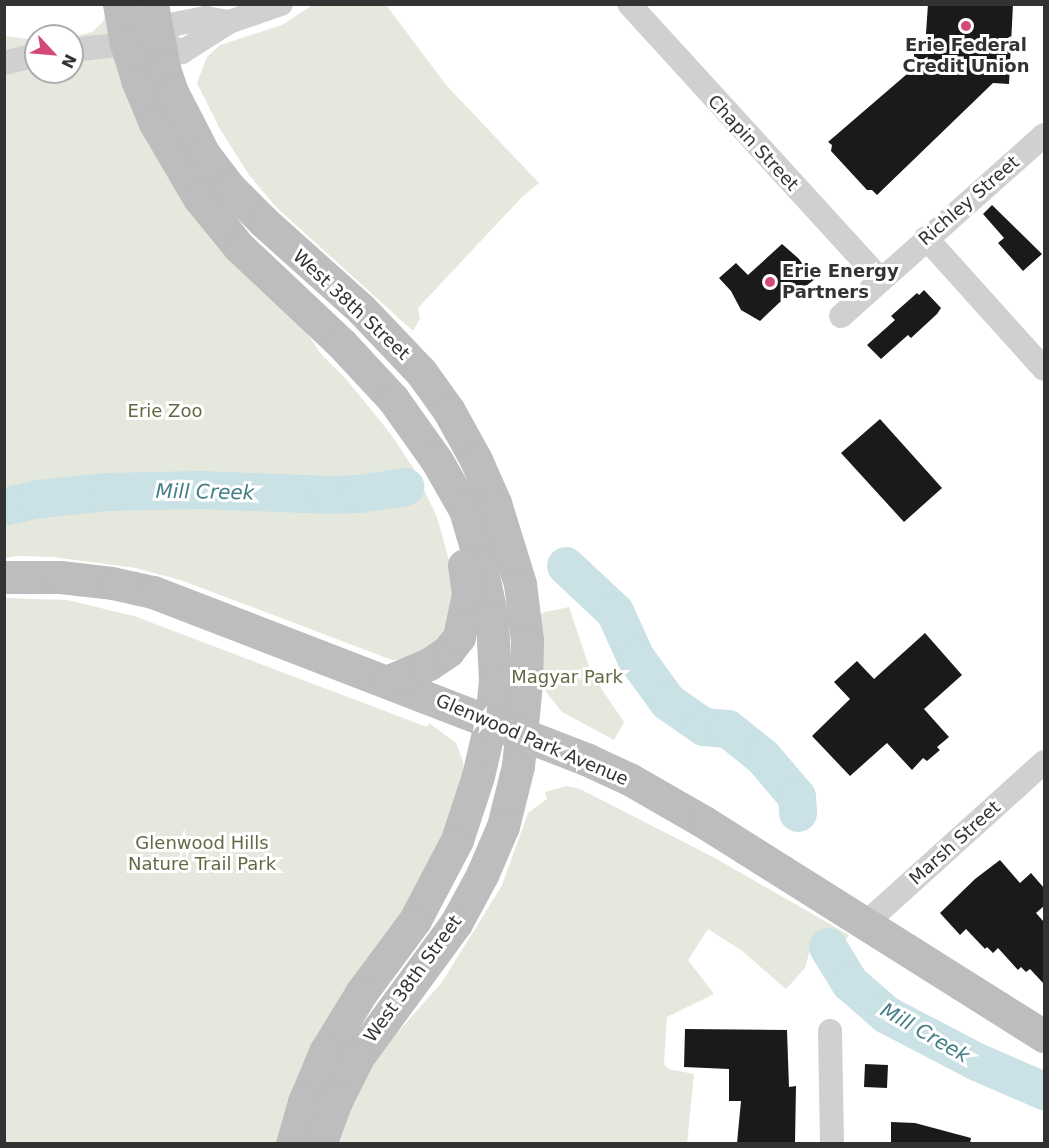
<!DOCTYPE html>
<style>
body{margin:0}
#map{position:relative;width:1049px;height:1148px;overflow:hidden;background:#fff;font-family:"DejaVu Sans",sans-serif}
div>[style]{position:absolute}
[style*='--x']{left:calc(var(--x)*1px);top:calc(var(--y)*1px);width:calc(var(--w)*1px);rotate:calc(var(--a)*1deg)}
.green>*{inset:0;background:#e5e9dd}
.river>*{height:38px;margin:-19px;padding:0 19px;transform-origin:19px;border-radius:19px;background:#cae1e5}
.building>*{inset:0;background:#1a1a1a}
.minor>*{height:24px;margin:-12px;padding:0 12px;transform-origin:12px;border-radius:12px;background:#d0d0d0}
.secondary>*{height:33px;margin:-16.5px;padding:0 16.5px;transform-origin:16.5px;border-radius:16.5px;background:#bdbdbd}
.dots>*{width:16px;height:16px;translate:-50% -50%;box-sizing:border-box;border:3px solid #fff;border-radius:50%}
span{translate:-50% -50%;white-space:nowrap;text-align:center;line-height:1.15;-webkit-text-stroke:6px #fff;paint-order:stroke}
.poi-label{font-size:18px;color:#333;font-weight:700}
.left{translate:0 -50%;text-align:left}
.street-label{font-size:18px;color:#333}
.park-label{font-size:18px;color:#606b44}
.water-label{font-size:20px;color:#447e88;font-style:italic}
.frame{position:absolute;inset:0;border:6px solid #333;pointer-events:none}
.north{position:absolute;left:24px;top:24px;width:60px;height:60px;box-sizing:border-box;background:#fff;border:2px solid #adadad;border-radius:50%;rotate:116deg;font-size:16px;font-weight:700;line-height:24px;text-align:center;color:#333}
.north::after{content:'';display:block;margin:auto;width:21px;height:27px;background:#d54976;clip-path:polygon(50% 0,100% 100%,50% 72%,0 100%)}
</style>
<div id="map">
<div class="green">
<i style="clip-path:polygon(314px 4px,386px 5px,447px 86px,539px 183px,521px 198px,418px 308px,420px 319px,413px 331px,277px 208px,249px 175px,220px 129px,197px 83px,207px 57px,220px 45px,282px 25px)"></i>
<i style="clip-path:polygon(106px 14px,301px 324px,321px 354px,346px 379px,390px 433px,414px 469px,437px 517px,454px 578px,448px 636px,410px 659px,392px 660px,183px 581px,136px 568px,52px 557px,20px 556px,5px 558px,5px 36px,36px 40px,36px 72px,72px 72px,72px 37px,92px 32px,103px 22px)"></i>
<i style="clip-path:polygon(5px 598px,67px 600px,134px 616px,427px 727px,429px 723px,456px 743px,463px 761px,464px 778px,451px 821px,282px 1143px,5px 1144px)"></i>
<i style="clip-path:polygon(569px 607px,592px 675px,624px 722px,614px 740px,562px 712px,546px 692px,541px 678px,536px 614px)"></i>
<i style="clip-path:polygon(566px 786px,580px 789px,715px 858px,849px 935px,842px 945px,810px 950px,805px 968px,786px 989px,742px 951px,708px 929px,688px 960px,714px 994px,667px 1017px,664px 1064px,669px 1069px,694px 1074px,687px 1143px,336px 1144px,348px 1109px,383px 1049px,442px 982px,485px 913px,502px 885px,528px 813px,547px 799px,545px 792px)"></i>
</div>
<div class="river">
<i style="--x:4;--y:507;--w:37;--a:-13"></i>
<i style="--x:40;--y:499;--w:67;--a:-6"></i>
<i style="--x:107;--y:492;--w:94;--a:-1.2"></i>
<i style="--x:201;--y:490;--w:129;--a:2.2"></i>
<i style="--x:330;--y:495;--w:30;--a:-2"></i>
<i style="--x:360;--y:494;--w:46;--a:-8.8"></i>
<i style="--x:566;--y:566;--w:67;--a:43.2"></i>
<i style="--x:615;--y:612;--w:51;--a:65.5"></i>
<i style="--x:636;--y:658;--w:54;--a:54"></i>
<i style="--x:668;--y:702;--w:44;--a:34.8"></i>
<i style="--x:704;--y:727;--w:24;--a:5"></i>
<i style="--x:728;--y:729;--w:45;--a:38.7"></i>
<i style="--x:763;--y:757;--w:52;--a:49.6"></i>
<i style="--x:797;--y:797;--w:16;--a:86"></i>
<i style="--x:828;--y:947;--w:42;--a:58.6"></i>
<i style="--x:850;--y:983;--w:49;--a:40.9"></i>
<i style="--x:887;--y:1015;--w:102;--a:27.6"></i>
<i style="--x:977;--y:1062;--w:73;--a:23.4"></i>
</div>
<div class="building">
<i style="clip-path:polygon(928px 4px,1013px 4px,1009px 84px,993px 83px,877px 195px,872px 190px,867px 190px,831px 151px,832px 145px,828px 142px,914px 68px,914px 48px,925px 48px)"></i>
<i style="clip-path:polygon(992px 205px,1042px 254px,1023px 271px,998px 243px,1004px 238px,983px 214px)"></i>
<i style="clip-path:polygon(782px 244px,798px 258px,815px 279px,802px 289px,798px 285px,760px 321px,741px 310px,731px 291px,719px 278px,736px 263px,748px 275px)"></i>
<i style="clip-path:polygon(924px 290px,941px 308px,937px 314px,911px 338px,908px 335px,881px 359px,867px 345px,895px 320px,891px 316px,917px 293px,919px 295px)"></i>
<i style="clip-path:polygon(880px 419px,942px 488px,904px 522px,841px 453px)"></i>
<i style="clip-path:polygon(925px 633px,962px 675px,924px 709px,949px 737px,937px 747px,940px 750px,927px 761px,923px 758px,912px 770px,887px 743px,850px 776px,812px 736px,850px 699px,834px 682px,857px 661px,874px 679px)"></i>
<i style="clip-path:polygon(1000px 860px,1020px 883px,1031px 873px,1044px 888px,1044px 906px,1036px 913px,1044px 922px,1044px 984px,1030px 969px,1026px 972px,1021px 967px,1018px 970px,998px 948px,993px 953px,987px 947px,985px 949px,966px 929px,960px 935px,940px 913px,975px 879px)"></i>
<i style="clip-path:polygon(685px 1029px,787px 1030px,789px 1087px,796px 1086px,795px 1143px,737px 1143px,741px 1101px,729px 1101px,729px 1069px,684px 1067px)"></i>
<i style="clip-path:polygon(865px 1064px,888px 1065px,887px 1088px,864px 1087px)"></i>
<i style="clip-path:polygon(891px 1122px,915px 1123px,971px 1138px,970px 1143px,891px 1143px)"></i>
</div>
<div class="minor">
<i style="--x:629;--y:4;--w:372;--a:47.6"></i>
<i style="--x:158;--y:40;--w:14;--a:-51"></i>
<i style="--x:167;--y:29;--w:9;--a:-32"></i>
<i style="--x:175;--y:24;--w:32;--a:-11"></i>
<i style="--x:206;--y:18;--w:23;--a:10"></i>
<i style="--x:72;--y:50;--w:87;--a:-6.6"></i>
<i style="--x:158;--y:40;--w:27;--a:27"></i>
<i style="--x:182;--y:52;--w:56;--a:-32.6"></i>
<i style="--x:229;--y:22;--w:55;--a:-19.1"></i>
<i style="--x:4;--y:63;--w:33;--a:-14"></i>
<i style="--x:926;--y:238;--w:176;--a:48"></i>
<i style="--x:841;--y:316;--w:272;--a:-41.7"></i>
<i style="--x:866;--y:923;--w:240;--a:-42.1"></i>
<i style="--x:830;--y:1031;--w:113;--a:89"></i>
</div>
<div class="secondary">
<i style="--x:119;--y:4;--w:40;--a:80"></i>
<i style="--x:126;--y:43;--w:39;--a:73"></i>
<i style="--x:137;--y:80;--w:47;--a:67.3"></i>
<i style="--x:155;--y:123;--w:87;--a:59.6"></i>
<i style="--x:199;--y:198;--w:63;--a:50.8"></i>
<i style="--x:239;--y:247;--w:140;--a:43.3"></i>
<i style="--x:341;--y:343;--w:76;--a:47.1"></i>
<i style="--x:393;--y:399;--w:76;--a:54.6"></i>
<i style="--x:437;--y:461;--w:56;--a:60.3"></i>
<i style="--x:465;--y:510;--w:57;--a:73.8"></i>
<i style="--x:481;--y:565;--w:55;--a:78.5"></i>
<i style="--x:492;--y:619;--w:61;--a:87.2"></i>
<i style="--x:495;--y:680;--w:40;--a:95.7"></i>
<i style="--x:491;--y:720;--w:57;--a:103.1"></i>
<i style="--x:478;--y:776;--w:67;--a:108.2"></i>
<i style="--x:457;--y:840;--w:90;--a:117.7"></i>
<i style="--x:415;--y:920;--w:91;--a:126.5"></i>
<i style="--x:361;--y:993;--w:69;--a:121.4"></i>
<i style="--x:325;--y:1052;--w:54;--a:112.8"></i>
<i style="--x:304;--y:1102;--w:44;--a:105.9"></i>
<i style="--x:152;--y:4;--w:65;--a:79.4"></i>
<i style="--x:164;--y:68;--w:25;--a:72"></i>
<i style="--x:172;--y:92;--w:70;--a:62.7"></i>
<i style="--x:204;--y:154;--w:43;--a:52.6"></i>
<i style="--x:230;--y:188;--w:48;--a:45"></i>
<i style="--x:264;--y:222;--w:130;--a:41.9"></i>
<i style="--x:361;--y:309;--w:87;--a:46.4"></i>
<i style="--x:421;--y:372;--w:48;--a:54.3"></i>
<i style="--x:449;--y:411;--w:56;--a:61.1"></i>
<i style="--x:476;--y:460;--w:47;--a:66.2"></i>
<i style="--x:495;--y:503;--w:85;--a:72.8"></i>
<i style="--x:520;--y:584;--w:56;--a:82.9"></i>
<i style="--x:527;--y:640;--w:43;--a:91.3"></i>
<i style="--x:526;--y:683;--w:83;--a:95.5"></i>
<i style="--x:518;--y:766;--w:62;--a:104"></i>
<i style="--x:503;--y:826;--w:53;--a:113.2"></i>
<i style="--x:482;--y:875;--w:55;--a:118.4"></i>
<i style="--x:456;--y:923;--w:166;--a:126.2"></i>
<i style="--x:358;--y:1057;--w:49;--a:116.6"></i>
<i style="--x:336;--y:1101;--w:46;--a:110.4"></i>
<i style="--x:4;--y:577;--w:56;--a:0"></i>
<i style="--x:60;--y:577;--w:52;--a:6.6"></i>
<i style="--x:112;--y:583;--w:42;--a:12.4"></i>
<i style="--x:153;--y:592;--w:466;--a:21.1"></i>
<i style="--x:588;--y:760;--w:47;--a:24.9"></i>
<i style="--x:631;--y:780;--w:84;--a:29.9"></i>
<i style="--x:704;--y:822;--w:402;--a:32.2"></i>
<i style="--x:389;--y:681;--w:43;--a:-23"></i>
<i style="--x:429;--y:664;--w:23;--a:-34"></i>
<i style="--x:448;--y:651;--w:18;--a:-52"></i>
<i style="--x:459;--y:637;--w:44;--a:-78.2"></i>
<i style="--x:468;--y:594;--w:29;--a:-98"></i>
</div>
<div class="dots">
<i style="left:966px;top:26px;background:#d54976"></i>
<i style="left:770px;top:282px;background:#d54976"></i>
</div>
<div class="poi-label">
<span style="left:966px;top:56px">Erie Federal<br>Credit Union</span>
<span class="left" style="left:782px;top:282px">Erie Energy<br>Partners</span>
</div>
<div class="street-label">
<span style="left:753px;top:143px;rotate:47deg">Chapin Street</span>
<span style="left:969px;top:201px;rotate:-41deg">Richley Street</span>
<span style="left:351px;top:305px;rotate:43deg">West 38th Street</span>
<span style="left:532px;top:740px;rotate:23deg">Glenwood Park Avenue</span>
<span style="left:955px;top:843px;rotate:-42deg">Marsh Street</span>
<span style="left:413px;top:979px;rotate:-54deg">West 38th Street</span>
</div>
<div class="park-label">
<span style="left:165px;top:411px">Erie Zoo</span>
<span style="left:567px;top:677px">Magyar Park</span>
<span style="left:202px;top:854px">Glenwood Hills<br>Nature Trail Park</span>
</div>
<div class="water-label">
<span style="left:205px;top:492px;rotate:1deg">Mill Creek</span>
<span style="left:925px;top:1033px;rotate:30deg">Mill Creek</span>
</div>
<div class="frame"></div>
<div class="north">N</div>
</div>
